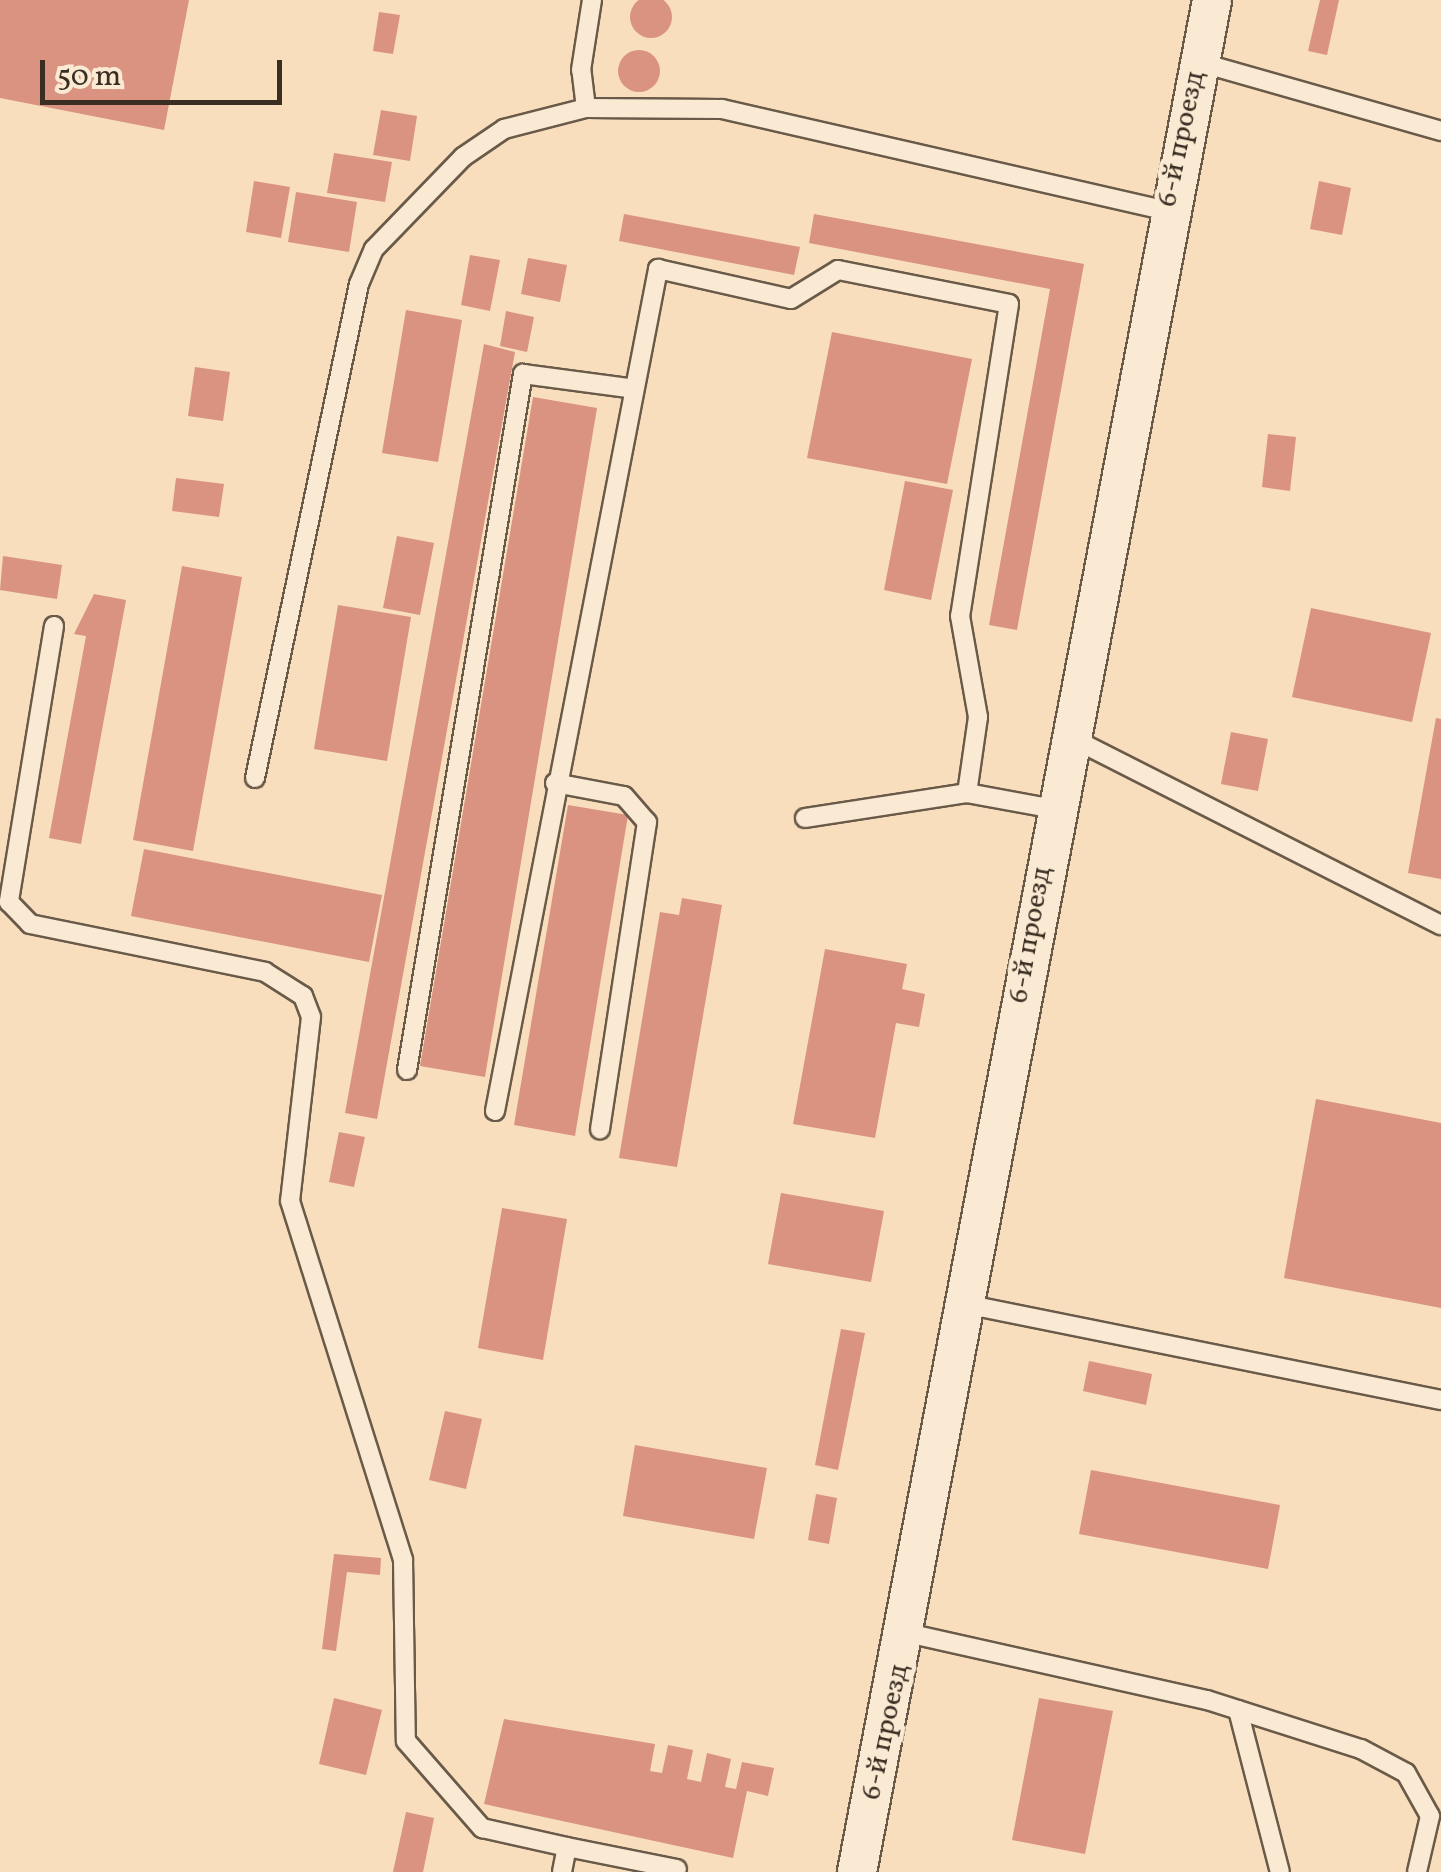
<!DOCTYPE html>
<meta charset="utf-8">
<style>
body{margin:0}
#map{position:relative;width:1441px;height:1872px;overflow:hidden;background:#f8debc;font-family:Vollkorn,serif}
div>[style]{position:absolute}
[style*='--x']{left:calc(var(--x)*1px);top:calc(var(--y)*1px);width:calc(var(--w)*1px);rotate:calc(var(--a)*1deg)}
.building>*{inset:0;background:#d99380}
.round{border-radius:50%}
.roads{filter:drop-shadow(2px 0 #6a5a49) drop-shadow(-2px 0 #6a5a49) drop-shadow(0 2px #6a5a49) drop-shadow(0 -2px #6a5a49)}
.service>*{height:18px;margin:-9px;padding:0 9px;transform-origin:9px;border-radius:9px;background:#faead3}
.minor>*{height:38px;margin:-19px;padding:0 19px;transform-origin:19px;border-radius:19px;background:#faead3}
span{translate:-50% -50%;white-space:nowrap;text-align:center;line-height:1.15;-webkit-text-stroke:9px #faead3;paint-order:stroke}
.street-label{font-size:28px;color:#3a2e23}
.scale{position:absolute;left:40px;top:60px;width:242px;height:45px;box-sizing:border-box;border:5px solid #3a2e23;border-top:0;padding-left:12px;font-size:30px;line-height:35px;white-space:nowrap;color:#3a2e23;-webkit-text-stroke:8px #faead3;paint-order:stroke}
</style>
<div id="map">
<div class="building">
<i class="round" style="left:630px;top:-4px;width:42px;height:42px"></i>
<i style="clip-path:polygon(0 0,189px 0,164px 130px,0 98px)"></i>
<i style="clip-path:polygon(1320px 0,1339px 0,1327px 55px,1308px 51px)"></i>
<i style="clip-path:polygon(379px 12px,400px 15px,393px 54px,373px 51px)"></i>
<i class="round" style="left:618px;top:50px;width:42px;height:42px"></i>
<i style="clip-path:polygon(381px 110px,417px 116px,410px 161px,373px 155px)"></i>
<i style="clip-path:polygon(334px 153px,392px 162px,385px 202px,327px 193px)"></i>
<i style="clip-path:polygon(254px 181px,290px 187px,281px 238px,246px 232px)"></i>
<i style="clip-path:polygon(1319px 181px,1351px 188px,1342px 235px,1310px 229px)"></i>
<i style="clip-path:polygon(296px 192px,357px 202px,349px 252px,288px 242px)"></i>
<i style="clip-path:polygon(624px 214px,800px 247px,794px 275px,619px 241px)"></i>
<i style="clip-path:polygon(814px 214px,1084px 264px,1017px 630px,989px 625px,1050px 289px,809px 243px)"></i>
<i style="clip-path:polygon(470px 255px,500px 260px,490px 311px,461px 305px)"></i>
<i style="clip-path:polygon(528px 258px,567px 265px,560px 302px,521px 294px)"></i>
<i style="clip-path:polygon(406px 310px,462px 320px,438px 462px,382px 453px)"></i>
<i style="clip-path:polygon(506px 311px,534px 317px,527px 352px,500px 346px)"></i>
<i style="clip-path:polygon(832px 332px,972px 359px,947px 484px,807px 458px)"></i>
<i style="clip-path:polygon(484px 344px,515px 352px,377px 1119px,345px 1113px)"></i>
<i style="clip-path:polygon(195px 367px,230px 372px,223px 421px,188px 416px)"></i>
<i style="clip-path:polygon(533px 397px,597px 408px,485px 1077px,420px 1066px)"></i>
<i style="clip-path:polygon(1268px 434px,1296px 437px,1290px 491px,1262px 487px)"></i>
<i style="clip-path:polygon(176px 478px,224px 484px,219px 517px,172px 511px)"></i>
<i style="clip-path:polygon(905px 481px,953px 490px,931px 600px,884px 590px)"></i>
<i style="clip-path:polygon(397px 536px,434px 543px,420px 615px,383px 608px)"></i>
<i style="clip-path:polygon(3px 556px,62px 565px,57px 599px,0 590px)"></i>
<i style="clip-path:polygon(182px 566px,242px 577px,193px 851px,133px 840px)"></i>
<i style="clip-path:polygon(94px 594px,126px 600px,81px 844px,49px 838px,86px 636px,74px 634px)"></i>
<i style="clip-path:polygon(338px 605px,411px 617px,387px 761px,314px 749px)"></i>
<i style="clip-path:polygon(1311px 608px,1431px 633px,1412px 722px,1292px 697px)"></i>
<i style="clip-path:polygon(1436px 718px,1441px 719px,1441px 879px,1408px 873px)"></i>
<i style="clip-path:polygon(1231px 732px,1268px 739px,1258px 791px,1221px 784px)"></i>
<i style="clip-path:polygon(568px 805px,628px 815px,575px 1136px,514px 1125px)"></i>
<i style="clip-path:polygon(144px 849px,382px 895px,369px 962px,131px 916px)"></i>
<i style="clip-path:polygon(682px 898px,722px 905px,677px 1167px,619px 1158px,660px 912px,679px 915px)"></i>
<i style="clip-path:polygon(825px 949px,907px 964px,902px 989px,925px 994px,919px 1027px,896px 1023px,875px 1138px,793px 1124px)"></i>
<i style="clip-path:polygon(1316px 1099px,1441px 1123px,1441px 1308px,1284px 1278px)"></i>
<i style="clip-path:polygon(339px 1132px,365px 1137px,354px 1187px,329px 1182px)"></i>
<i style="clip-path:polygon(781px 1193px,884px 1211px,871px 1282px,768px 1264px)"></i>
<i style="clip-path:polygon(502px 1208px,567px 1219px,543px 1360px,478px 1348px)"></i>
<i style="clip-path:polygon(841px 1329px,865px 1333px,838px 1470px,815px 1465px)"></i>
<i style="clip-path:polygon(1089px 1361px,1152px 1374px,1146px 1405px,1083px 1391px)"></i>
<i style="clip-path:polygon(445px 1411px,482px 1419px,466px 1489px,429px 1480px)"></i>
<i style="clip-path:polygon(635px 1445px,767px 1468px,754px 1539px,623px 1516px)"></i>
<i style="clip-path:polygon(1091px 1470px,1280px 1505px,1268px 1569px,1079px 1534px)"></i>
<i style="clip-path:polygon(816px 1494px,837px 1498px,829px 1544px,808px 1540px)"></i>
<i style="clip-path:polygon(334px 1554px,381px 1558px,380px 1575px,347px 1572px,336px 1651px,322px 1649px)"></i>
<i style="clip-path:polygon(334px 1698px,382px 1710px,366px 1775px,319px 1764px)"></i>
<i style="clip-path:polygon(1039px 1698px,1113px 1711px,1085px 1854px,1012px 1840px)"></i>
<i style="clip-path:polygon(504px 1719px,655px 1744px,650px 1771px,662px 1773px,668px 1745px,693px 1750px,687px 1779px,701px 1782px,707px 1753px,731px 1759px,725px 1787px,736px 1789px,742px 1762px,774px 1768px,768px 1796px,747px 1791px,733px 1858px,484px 1804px)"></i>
<i style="clip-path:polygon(406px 1812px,434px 1818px,423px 1872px,393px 1872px)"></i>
</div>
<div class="roads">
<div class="service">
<i style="--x:1199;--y:62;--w:252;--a:15.9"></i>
<i style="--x:586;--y:108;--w:38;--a:-97"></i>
<i style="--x:581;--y:70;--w:71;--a:-81.1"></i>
<i style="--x:54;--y:626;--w:280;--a:99.3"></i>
<i style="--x:9;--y:902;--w:30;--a:46"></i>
<i style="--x:30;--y:924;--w:240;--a:11.5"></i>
<i style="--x:265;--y:972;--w:45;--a:32.3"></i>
<i style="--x:303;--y:996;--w:22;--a:69"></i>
<i style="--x:311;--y:1017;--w:185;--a:96.5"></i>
<i style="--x:290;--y:1201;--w:376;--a:72.5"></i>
<i style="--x:403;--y:1560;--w:181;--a:89.1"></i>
<i style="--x:406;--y:1741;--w:116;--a:48.9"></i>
<i style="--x:482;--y:1828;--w:87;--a:12.6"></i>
<i style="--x:1072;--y:738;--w:414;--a:26.9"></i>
<i style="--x:255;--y:778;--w:505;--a:-78.11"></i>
<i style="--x:359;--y:284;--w:38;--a:-67"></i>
<i style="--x:374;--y:249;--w:128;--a:-45.9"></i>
<i style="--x:463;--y:157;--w:50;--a:-34.3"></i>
<i style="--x:504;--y:129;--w:85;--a:-14.4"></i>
<i style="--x:586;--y:108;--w:136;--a:0.4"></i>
<i style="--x:722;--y:109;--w:456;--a:12.9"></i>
<i style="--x:555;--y:783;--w:70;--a:10.7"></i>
<i style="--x:624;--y:796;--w:35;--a:49"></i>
<i style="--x:647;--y:822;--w:311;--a:98.7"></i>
<i style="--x:805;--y:818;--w:164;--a:-8.8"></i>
<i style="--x:407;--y:1070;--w:706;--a:-80.54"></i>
<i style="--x:523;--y:374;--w:106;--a:7.6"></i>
<i style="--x:495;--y:1111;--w:858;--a:-79.04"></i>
<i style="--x:658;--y:269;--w:136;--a:12.7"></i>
<i style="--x:791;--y:299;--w:55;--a:-31.7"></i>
<i style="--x:838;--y:270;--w:174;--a:11.2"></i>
<i style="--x:1009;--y:304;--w:316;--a:98.9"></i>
<i style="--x:960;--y:616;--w:103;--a:79.9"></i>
<i style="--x:978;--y:717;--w:77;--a:98.2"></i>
<i style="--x:967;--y:793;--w:88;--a:10.4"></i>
<i style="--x:965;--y:1304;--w:486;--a:11.4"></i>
<i style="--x:907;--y:1633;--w:307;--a:12.6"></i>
<i style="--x:1207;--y:1700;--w:162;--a:17.7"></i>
<i style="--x:1361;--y:1749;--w:51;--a:28.1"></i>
<i style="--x:1406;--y:1773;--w:49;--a:60.8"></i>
<i style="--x:1430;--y:1816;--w:57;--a:103.1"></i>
<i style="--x:1238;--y:1710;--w:167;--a:75.5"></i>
<i style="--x:562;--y:1872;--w:25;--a:-79"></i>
<i style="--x:567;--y:1847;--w:112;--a:11.3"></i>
</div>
<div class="minor">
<i style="--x:857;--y:1872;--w:1905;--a:-79.26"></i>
</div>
</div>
<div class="street-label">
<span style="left:1182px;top:139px;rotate:-78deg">6-й проезд</span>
<span style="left:1031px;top:935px;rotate:-80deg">6-й проезд</span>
<span style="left:886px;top:1732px;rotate:-78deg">6-й проезд</span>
</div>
<div class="scale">50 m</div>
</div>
